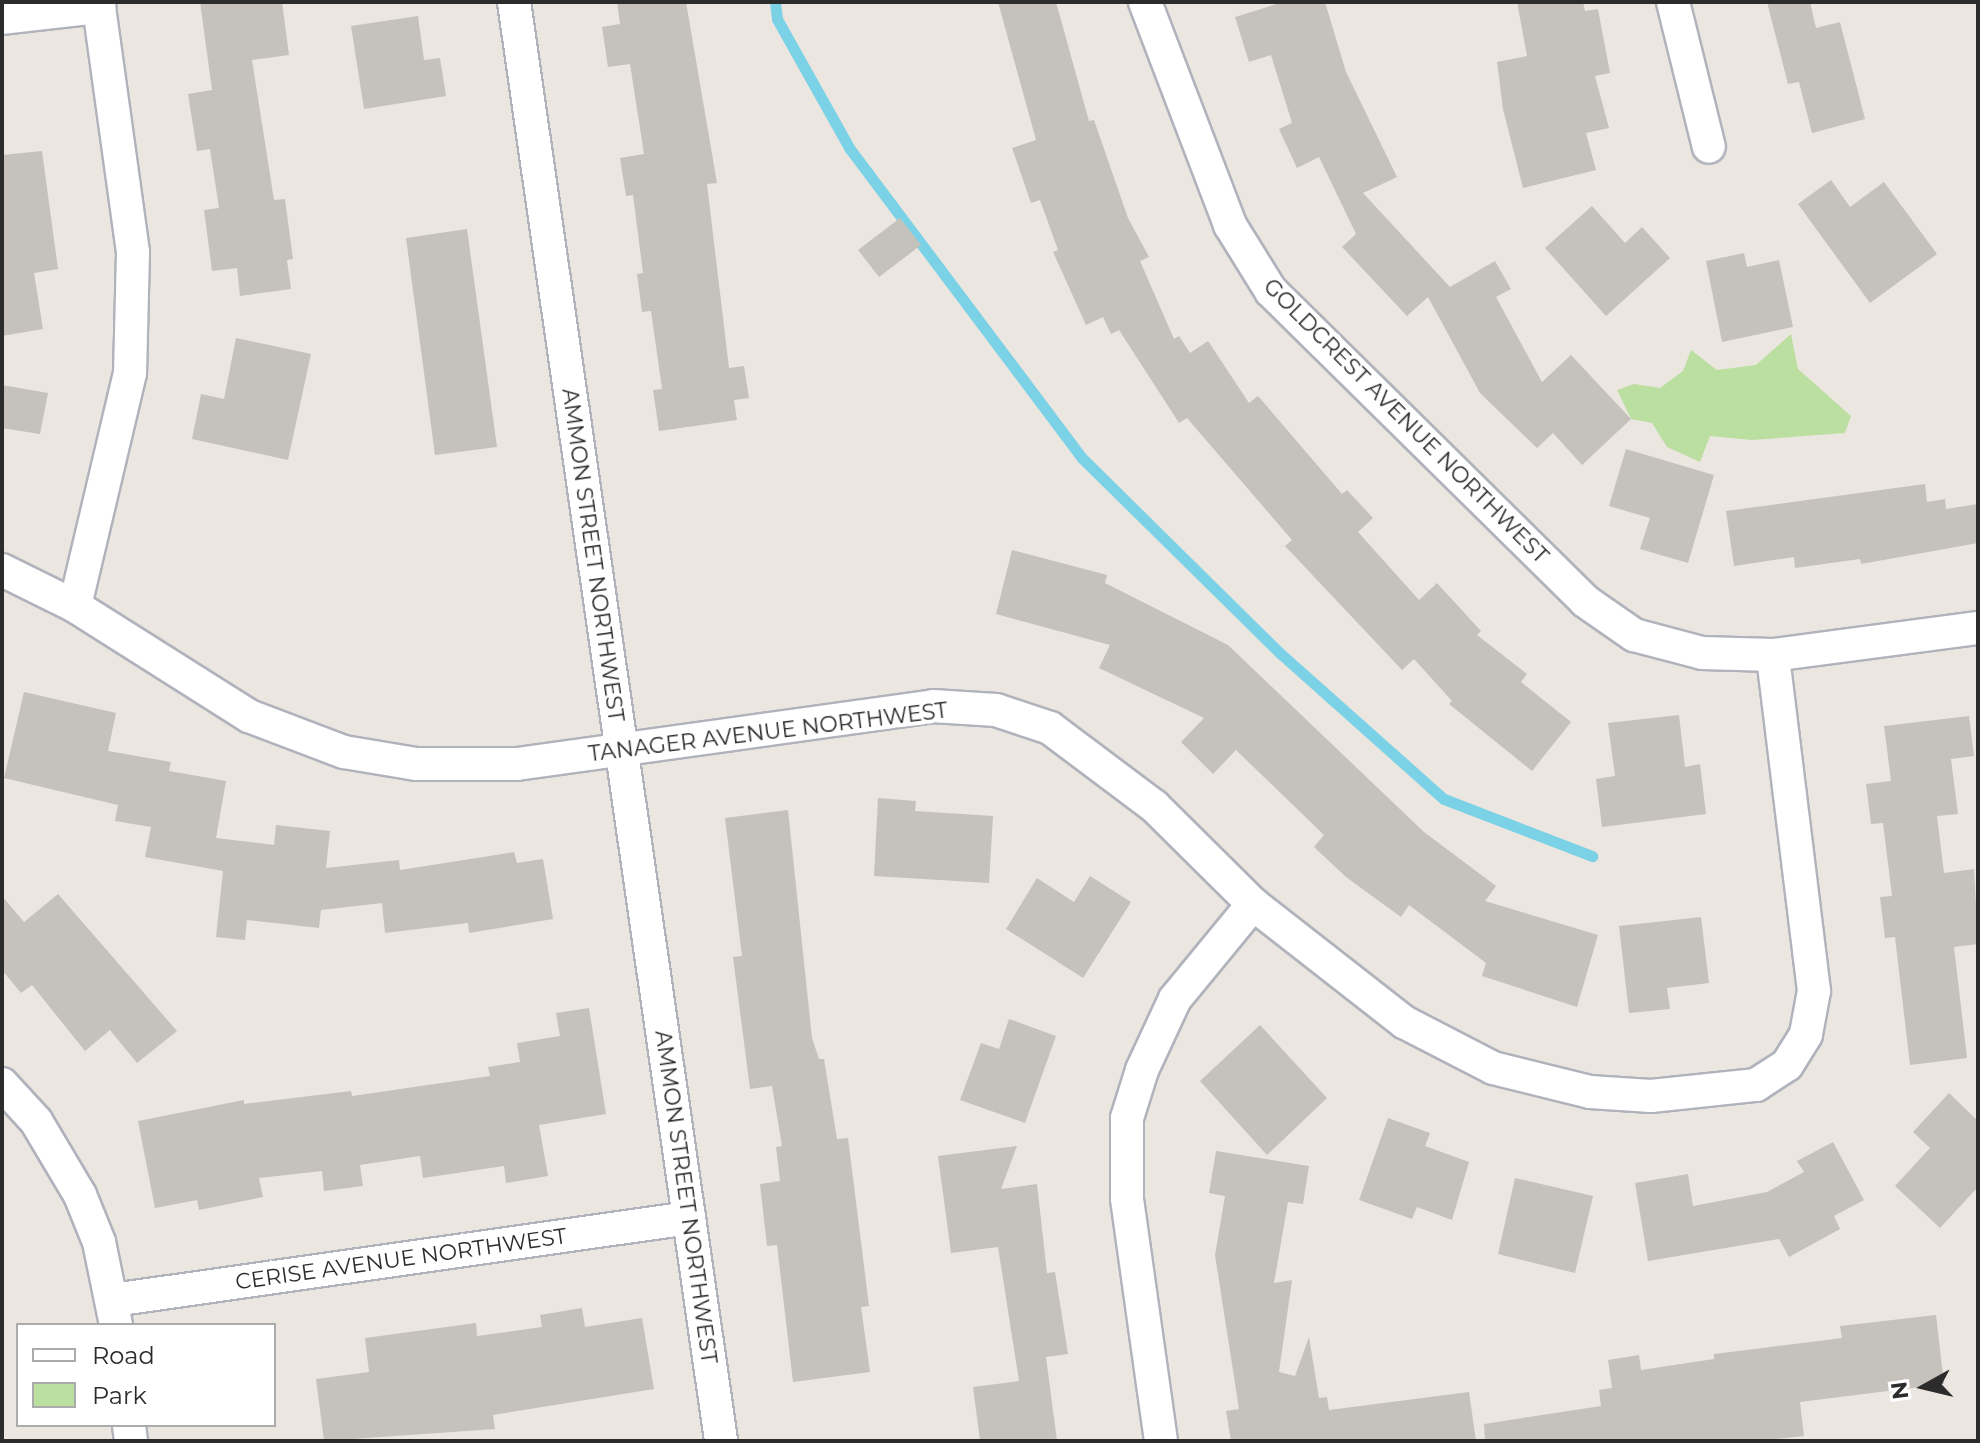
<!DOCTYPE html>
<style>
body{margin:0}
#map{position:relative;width:1980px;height:1443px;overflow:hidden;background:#ece6e0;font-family:Montserrat,sans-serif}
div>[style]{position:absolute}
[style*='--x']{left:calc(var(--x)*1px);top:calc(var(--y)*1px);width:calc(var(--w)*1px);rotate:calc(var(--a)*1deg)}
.green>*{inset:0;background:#bbdfa0}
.stream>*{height:11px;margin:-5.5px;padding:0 5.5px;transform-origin:5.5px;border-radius:5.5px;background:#7bd2e6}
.building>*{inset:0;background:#c5c1bb}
.roads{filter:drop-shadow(2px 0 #b0b3bb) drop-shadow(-2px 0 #b0b3bb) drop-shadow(0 2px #b0b3bb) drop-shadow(0 -2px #b0b3bb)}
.street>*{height:32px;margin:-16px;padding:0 16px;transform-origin:16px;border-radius:16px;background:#fff}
span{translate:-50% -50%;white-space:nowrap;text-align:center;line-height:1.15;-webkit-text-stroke:8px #fff;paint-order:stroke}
.street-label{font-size:22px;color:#2c2c2c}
.frame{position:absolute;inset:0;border:4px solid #2c2c2c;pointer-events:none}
.legend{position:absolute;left:16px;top:1323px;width:260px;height:104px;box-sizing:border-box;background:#fff;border:2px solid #ababab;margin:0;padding:10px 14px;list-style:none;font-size:24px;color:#2c2c2c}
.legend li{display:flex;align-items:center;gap:16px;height:40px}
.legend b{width:40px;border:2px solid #ababab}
.north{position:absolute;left:1884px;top:1347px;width:80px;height:80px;-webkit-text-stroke:6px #fff;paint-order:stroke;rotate:262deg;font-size:22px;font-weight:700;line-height:32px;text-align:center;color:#2c2c2c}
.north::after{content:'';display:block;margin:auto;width:28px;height:36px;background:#2c2c2c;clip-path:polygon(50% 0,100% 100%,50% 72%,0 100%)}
</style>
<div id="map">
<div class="green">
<i style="clip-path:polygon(1791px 334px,1798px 369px,1851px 416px,1845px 433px,1752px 440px,1710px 436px,1700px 462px,1667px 447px,1652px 423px,1631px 419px,1617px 390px,1634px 384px,1660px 388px,1683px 371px,1691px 350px,1717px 370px,1756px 365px)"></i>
</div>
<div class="stream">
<i style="--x:775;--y:2;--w:17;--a:83"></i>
<i style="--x:777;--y:19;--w:149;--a:60.7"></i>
<i style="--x:850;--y:149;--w:386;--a:53.1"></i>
<i style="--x:1082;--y:458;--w:279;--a:44.6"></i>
<i style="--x:1281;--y:654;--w:218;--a:41.7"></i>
<i style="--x:1444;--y:799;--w:159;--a:21.1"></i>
</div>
<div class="building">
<i style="clip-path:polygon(200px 2px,282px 2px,289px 55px,252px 60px,274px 200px,285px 199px,293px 259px,287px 260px,291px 289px,240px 296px,237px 268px,212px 271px,204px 210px,219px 208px,210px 149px,197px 151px,188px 94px,212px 90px)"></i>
<i style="clip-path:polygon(617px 2px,686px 2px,717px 183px,707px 184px,729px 368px,744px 366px,749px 398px,734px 400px,737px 420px,659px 431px,653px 390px,662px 389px,651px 311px,642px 312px,637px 274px,643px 273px,633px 195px,626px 196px,620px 158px,644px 154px,630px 64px,608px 67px,602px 27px,620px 24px)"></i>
<i style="clip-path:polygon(998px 2px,1056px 2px,1089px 121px,1094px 120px,1128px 218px,1149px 257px,1140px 261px,1174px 339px,1179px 336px,1190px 353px,1208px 341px,1249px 403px,1258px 396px,1342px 494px,1347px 490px,1373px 518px,1358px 532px,1419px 600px,1437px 583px,1481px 631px,1477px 635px,1527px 674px,1521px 682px,1571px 722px,1532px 771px,1449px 704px,1452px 701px,1414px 659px,1402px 670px,1285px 546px,1292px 540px,1187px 418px,1179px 423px,1119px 330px,1111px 334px,1103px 317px,1086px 325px,1053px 252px,1058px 250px,1040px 200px,1031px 203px,1012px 148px,1036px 140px)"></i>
<i style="clip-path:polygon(1283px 2px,1325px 2px,1346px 72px,1397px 177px,1363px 193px,1450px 287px,1495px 261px,1511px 289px,1496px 297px,1542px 382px,1571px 355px,1631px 419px,1582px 465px,1553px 433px,1537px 448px,1480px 393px,1428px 297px,1407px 316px,1342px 247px,1356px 234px,1319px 157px,1297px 168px,1279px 129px,1292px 123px,1271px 55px,1249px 62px,1235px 17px)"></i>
<i style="clip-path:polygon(1517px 2px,1583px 2px,1585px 11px,1598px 9px,1610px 73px,1595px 76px,1609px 128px,1586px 133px,1596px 170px,1523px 188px,1503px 109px,1497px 62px,1527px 56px)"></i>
<i style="clip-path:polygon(1767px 2px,1810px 2px,1816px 28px,1840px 22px,1865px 119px,1812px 133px,1799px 82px,1788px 84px)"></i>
<i style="clip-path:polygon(418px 16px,424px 60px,440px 58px,446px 96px,364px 109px,351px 26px)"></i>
<i style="clip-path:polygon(42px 151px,58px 269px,34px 273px,43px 329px,2px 336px,2px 155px)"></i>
<i style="clip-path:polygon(1831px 180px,1850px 207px,1884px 182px,1937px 254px,1870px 303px,1798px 204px)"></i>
<i style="clip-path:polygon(1592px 206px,1625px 243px,1642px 227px,1670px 258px,1606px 316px,1545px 248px)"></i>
<i style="clip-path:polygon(900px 218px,921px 245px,879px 277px,858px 250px)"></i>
<i style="clip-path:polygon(467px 229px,497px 447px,435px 455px,406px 238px)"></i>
<i style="clip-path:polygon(1744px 253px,1747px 267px,1779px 260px,1793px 327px,1722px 342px,1706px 261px)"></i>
<i style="clip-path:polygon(236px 338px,311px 354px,288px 460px,192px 439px,201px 394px,224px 399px)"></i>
<i style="clip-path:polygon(2px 385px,48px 393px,40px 434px,2px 428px)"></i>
<i style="clip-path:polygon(1626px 449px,1714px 475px,1688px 563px,1640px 549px,1650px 518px,1609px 506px)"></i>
<i style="clip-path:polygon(1925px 484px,1927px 502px,1945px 499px,1946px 509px,1978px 504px,1978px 543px,1861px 564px,1860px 559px,1795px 568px,1794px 557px,1734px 566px,1726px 511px)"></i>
<i style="clip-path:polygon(1012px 550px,1107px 575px,1105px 583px,1228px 645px,1424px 832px,1496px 886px,1485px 901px,1598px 935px,1577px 1007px,1482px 976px,1486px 963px,1409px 905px,1401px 917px,1346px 877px,1314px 847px,1324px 835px,1236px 750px,1213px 774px,1181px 742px,1204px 718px,1099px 668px,1110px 645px,996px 614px)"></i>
<i style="clip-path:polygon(24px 692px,116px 713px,108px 751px,171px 762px,169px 771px,226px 781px,216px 838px,274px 845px,276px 825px,330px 831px,326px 868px,399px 860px,400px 870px,514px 852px,517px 863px,543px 859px,553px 919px,469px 933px,468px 923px,385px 933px,382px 903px,321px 910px,319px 928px,247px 920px,245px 940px,216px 937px,223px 871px,145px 857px,151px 827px,115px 821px,118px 805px,4px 778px)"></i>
<i style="clip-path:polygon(1679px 715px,1685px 767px,1700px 764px,1706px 814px,1602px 827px,1596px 779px,1615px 776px,1608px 723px)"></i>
<i style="clip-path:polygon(1969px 716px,1974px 756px,1951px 759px,1958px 814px,1937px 816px,1944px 873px,1974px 869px,1978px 944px,1954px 947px,1967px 1058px,1910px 1065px,1895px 937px,1885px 938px,1880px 897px,1892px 896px,1883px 823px,1871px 824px,1866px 784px,1891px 781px,1884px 726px)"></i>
<i style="clip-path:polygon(878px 798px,916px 801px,915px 811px,993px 816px,989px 883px,874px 876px)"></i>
<i style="clip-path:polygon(788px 810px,812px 1038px,819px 1059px,824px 1059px,837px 1139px,848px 1138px,869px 1306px,861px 1307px,870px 1372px,793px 1382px,777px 1245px,767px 1246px,760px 1184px,780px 1181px,776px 1147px,782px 1146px,772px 1086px,750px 1089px,733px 957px,742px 956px,725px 818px)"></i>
<i style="clip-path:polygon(1090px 876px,1131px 902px,1083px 978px,1006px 929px,1037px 878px,1074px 902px)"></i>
<i style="clip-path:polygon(58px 894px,177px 1031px,137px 1063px,110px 1030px,85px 1051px,32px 985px,21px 993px,2px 970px,2px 896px,24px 922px)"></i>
<i style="clip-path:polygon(1701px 917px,1709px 983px,1667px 988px,1670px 1009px,1629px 1013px,1619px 926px)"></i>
<i style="clip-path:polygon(589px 1008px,606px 1114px,539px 1125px,548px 1176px,506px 1183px,504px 1166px,423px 1178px,420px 1156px,360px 1165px,363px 1186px,324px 1191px,322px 1171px,259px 1178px,263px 1197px,199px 1210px,197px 1200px,155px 1208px,138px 1121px,244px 1100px,244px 1104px,351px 1091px,352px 1096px,490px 1076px,488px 1067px,520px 1062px,517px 1043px,560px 1036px,556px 1013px)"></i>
<i style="clip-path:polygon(1009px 1019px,1056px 1036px,1025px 1123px,960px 1100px,981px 1043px,999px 1049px)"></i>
<i style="clip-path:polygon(1260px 1025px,1327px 1098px,1267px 1155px,1200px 1081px)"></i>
<i style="clip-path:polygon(1949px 1093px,1978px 1121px,1978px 1187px,1940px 1228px,1895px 1186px,1930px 1148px,1913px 1132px)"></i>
<i style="clip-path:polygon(1388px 1118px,1430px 1133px,1425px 1146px,1469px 1162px,1452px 1220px,1417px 1207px,1412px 1219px,1359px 1200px)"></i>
<i style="clip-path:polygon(1833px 1142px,1864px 1200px,1834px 1216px,1840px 1229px,1789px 1257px,1779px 1239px,1648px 1261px,1635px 1183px,1688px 1174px,1693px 1206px,1767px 1192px,1804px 1172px,1797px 1161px)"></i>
<i style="clip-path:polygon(1017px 1146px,1001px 1189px,1037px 1184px,1047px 1273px,1055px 1272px,1068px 1354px,1046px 1357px,1057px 1441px,980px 1441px,973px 1387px,1019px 1381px,998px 1247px,951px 1253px,938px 1156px)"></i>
<i style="clip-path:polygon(1216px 1151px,1309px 1166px,1303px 1204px,1288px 1202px,1274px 1283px,1292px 1280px,1279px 1372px,1295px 1376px,1309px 1337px,1319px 1398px,1327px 1397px,1329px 1410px,1469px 1392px,1476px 1441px,1231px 1441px,1226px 1411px,1239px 1409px,1215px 1255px,1225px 1196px,1209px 1193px)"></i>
<i style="clip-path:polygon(1515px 1178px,1593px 1196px,1575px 1273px,1498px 1254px)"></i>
<i style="clip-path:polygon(582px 1308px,585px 1327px,642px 1318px,654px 1389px,493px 1415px,495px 1429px,324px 1441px,316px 1379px,369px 1372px,365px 1338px,476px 1323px,477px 1336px,542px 1327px,540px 1315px)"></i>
<i style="clip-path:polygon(1936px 1315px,1944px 1384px,1800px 1402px,1804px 1436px,1758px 1441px,1485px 1441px,1484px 1424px,1601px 1406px,1599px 1390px,1612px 1388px,1608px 1360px,1639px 1355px,1641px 1370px,1714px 1359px,1714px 1354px,1842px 1338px,1840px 1326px)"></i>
</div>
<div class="roads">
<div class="street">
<i style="--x:514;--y:2;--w:1454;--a:81.81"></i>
<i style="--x:1145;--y:2;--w:239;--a:69.1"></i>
<i style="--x:1230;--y:225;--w:78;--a:58.2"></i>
<i style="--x:1271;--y:291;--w:441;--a:44.6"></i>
<i style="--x:1585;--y:601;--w:60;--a:34.8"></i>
<i style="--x:1634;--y:635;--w:70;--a:14.8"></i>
<i style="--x:1702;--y:653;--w:71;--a:1.6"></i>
<i style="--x:1773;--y:655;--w:207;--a:-7.5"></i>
<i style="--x:1673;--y:2;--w:149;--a:76.1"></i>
<i style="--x:2;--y:18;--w:98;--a:-6.5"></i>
<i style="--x:99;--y:7;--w:247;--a:82.1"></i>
<i style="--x:133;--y:252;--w:121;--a:91.4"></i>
<i style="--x:130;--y:373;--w:239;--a:103.3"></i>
<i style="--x:2;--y:570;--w:81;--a:26.3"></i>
<i style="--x:75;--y:606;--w:206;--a:32.3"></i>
<i style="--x:249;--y:716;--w:102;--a:20.8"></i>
<i style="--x:344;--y:752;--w:73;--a:9.5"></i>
<i style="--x:416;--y:764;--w:101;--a:0"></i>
<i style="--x:517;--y:764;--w:420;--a:-7.9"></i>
<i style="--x:933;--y:706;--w:63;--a:3.6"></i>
<i style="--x:996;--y:710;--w:57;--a:18.4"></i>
<i style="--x:1050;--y:728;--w:130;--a:36.9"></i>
<i style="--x:1154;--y:806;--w:139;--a:44.7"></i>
<i style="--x:1253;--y:904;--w:192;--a:38"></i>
<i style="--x:1404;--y:1022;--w:100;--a:27.3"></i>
<i style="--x:1493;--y:1068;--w:100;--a:13.9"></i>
<i style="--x:1590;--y:1092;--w:61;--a:3.8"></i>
<i style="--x:1651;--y:1096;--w:106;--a:-6"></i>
<i style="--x:1756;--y:1085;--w:37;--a:-33"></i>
<i style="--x:1787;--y:1065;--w:36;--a:-58"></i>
<i style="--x:1806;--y:1034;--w:44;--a:-79.5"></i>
<i style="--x:1814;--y:991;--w:338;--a:-97"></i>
<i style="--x:2;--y:1084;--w:50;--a:47.4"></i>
<i style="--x:36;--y:1121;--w:86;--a:59.3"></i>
<i style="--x:80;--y:1195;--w:51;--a:68"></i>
<i style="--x:99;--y:1242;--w:85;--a:78.4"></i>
<i style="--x:113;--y:1300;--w:582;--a:-8.1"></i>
<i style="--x:129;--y:1425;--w:16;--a:83"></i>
<i style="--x:1161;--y:1441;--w:245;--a:-98"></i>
<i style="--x:1127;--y:1198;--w:80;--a:-90"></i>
<i style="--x:1127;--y:1118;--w:50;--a:-72.6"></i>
<i style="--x:1142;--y:1070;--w:78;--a:-65.1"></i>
<i style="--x:1175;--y:999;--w:123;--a:-50.6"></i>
</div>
</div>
<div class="street-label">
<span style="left:1406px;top:421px;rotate:45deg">GOLDCREST AVENUE NORTHWEST</span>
<span style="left:593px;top:555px;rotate:82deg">AMMON STREET NORTHWEST</span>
<span style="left:768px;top:732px;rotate:-7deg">TANAGER AVENUE NORTHWEST</span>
<span style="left:686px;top:1197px;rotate:82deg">AMMON STREET NORTHWEST</span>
<span style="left:401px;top:1259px;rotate:-8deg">CERISE AVENUE NORTHWEST</span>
</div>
<div class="frame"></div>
<ul class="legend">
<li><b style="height:10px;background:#fff"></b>Road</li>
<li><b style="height:22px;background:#bbdfa0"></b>Park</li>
</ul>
<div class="north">N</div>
</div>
